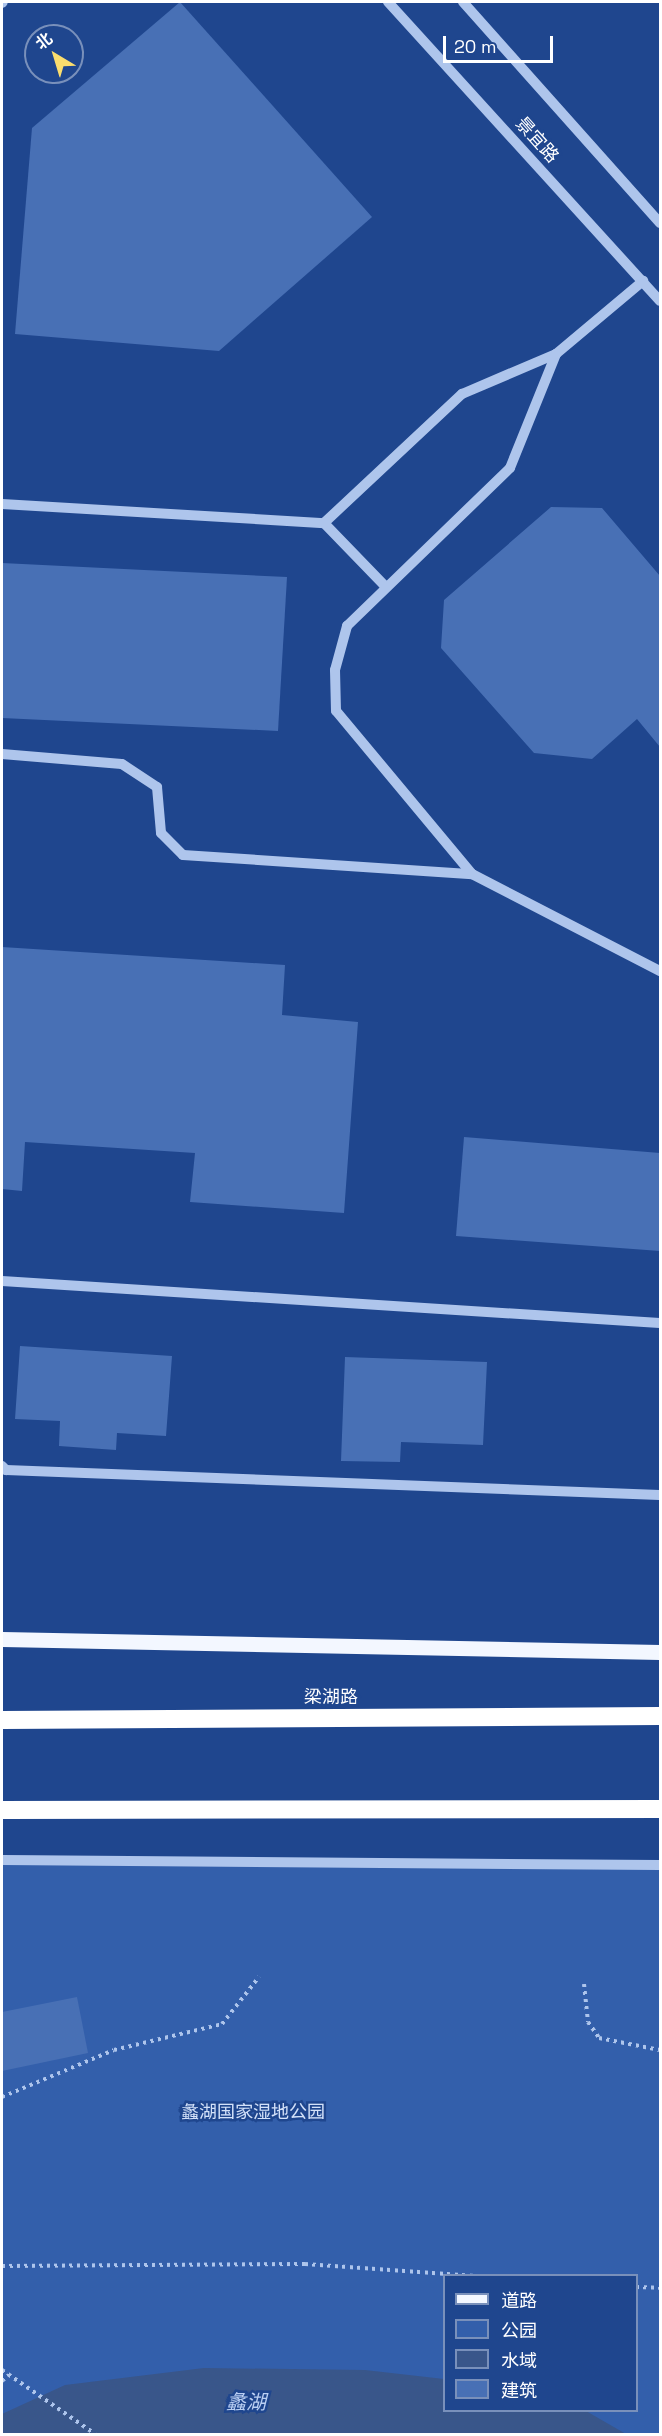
<!DOCTYPE html>
<meta charset="utf-8">
<style>
body{margin:0}
#map{position:relative;width:662px;height:2436px;overflow:hidden;background:#1f468e;font-family:"Space Grotesk","Noto Sans SC",sans-serif}
div>[style]{position:absolute}
[style*='--x']{left:calc(var(--x)*1px);top:calc(var(--y)*1px);width:calc(var(--w)*1px);rotate:calc(var(--a)*1deg)}
.green>*{inset:0;background:#335fab}
.water>*{inset:0;background:#39568a}
.building>*{inset:0;background:#4870b5}
.path>*{height:4px;margin-top:-2px;transform-origin:0;background:repeating-linear-gradient(90deg,#aec5ec 0 3px,transparent 0 7.5px)}
.minor>*{height:10px;margin:-5px;padding:0 5px;transform-origin:5px;border-radius:5px;background:#aec5ec}
.major>*{height:15px;margin:-7.5px;padding:0 7.5px;transform-origin:7.5px;border-radius:7.5px;background:#f3f7ff}
.highway>*{height:18px;margin:-9px;padding:0 9px;transform-origin:9px;border-radius:9px;background:#fff}
span{translate:-50% -50%;white-space:nowrap;text-align:center;line-height:1.15;-webkit-text-stroke:5px #1f468e;paint-order:stroke}
.street-label{font-size:18px;color:#fff}
.park-label{font-size:18px;color:#d3e1f9}
.water-label{font-size:20px;color:#bacff3;font-style:italic}
.frame{position:absolute;inset:0;border:3px solid #fff;pointer-events:none}
.legend{position:absolute;left:443px;top:2274px;width:195px;height:138px;box-sizing:border-box;background:#1f468e;border:2px solid #7990bb;margin:0;padding:8px 10px;list-style:none;font-size:18px;color:#fff}
.legend li{display:flex;align-items:center;gap:12px;height:30px}
.legend b{width:30px;border:2px solid #7990bb}
.north{position:absolute;left:24px;top:24px;width:60px;height:60px;box-sizing:border-box;background:#1f468e;border:2px solid #7990bb;border-radius:50%;rotate:322deg;font-size:16px;font-weight:700;line-height:24px;text-align:center;color:#fff}
.north::after{content:'';display:block;margin:auto;width:21px;height:27px;background:#fadd6e;clip-path:polygon(50% 0,100% 100%,50% 72%,0 100%)}
.scale{position:absolute;left:443px;top:36px;width:110px;height:27px;box-sizing:border-box;border:3px solid #fff;border-top:0;padding-left:8px;font-size:18px;line-height:21px;white-space:nowrap;color:#fff;-webkit-text-stroke:4px #1f468e;paint-order:stroke}
</style>
<div id="map">
<div class="green">
<i style="clip-path:polygon(evenodd,2px 1855px,660px 1868px,660px 2434px,2px 2434px,2px 1855px,444px 2276px,636px 2276px,636px 2410px,444px 2410px,444px 2276px)"></i>
</div>
<div class="water">
<i style="clip-path:polygon(204px 2368px,365px 2370px,444px 2379px,444px 2410px,586px 2411px,626px 2434px,2px 2434px,2px 2414px,65px 2385px)"></i>
</div>
<div class="building">
<i style="clip-path:polygon(180px 2px,372px 217px,219px 351px,15px 334px,32px 128px)"></i>
<i style="clip-path:polygon(551px 507px,602px 508px,660px 576px,660px 747px,637px 719px,592px 759px,534px 753px,441px 648px,444px 600px)"></i>
<i style="clip-path:polygon(2px 563px,287px 577px,278px 731px,2px 718px)"></i>
<i style="clip-path:polygon(2px 947px,285px 965px,282px 1015px,358px 1022px,344px 1213px,190px 1202px,195px 1153px,25px 1142px,22px 1191px,2px 1189px)"></i>
<i style="clip-path:polygon(464px 1137px,660px 1153px,660px 1251px,456px 1236px)"></i>
<i style="clip-path:polygon(20px 1346px,172px 1356px,166px 1436px,117px 1433px,116px 1450px,59px 1446px,60px 1421px,15px 1419px)"></i>
<i style="clip-path:polygon(345px 1357px,487px 1362px,483px 1445px,401px 1442px,400px 1462px,341px 1461px)"></i>
<i style="clip-path:polygon(77px 1997px,88px 2053px,2px 2071px,2px 2012px)"></i>
</div>
<div class="path">
<i style="--x:584;--y:1984;--w:38;--a:84"></i>
<i style="--x:588;--y:2022;--w:19;--a:55"></i>
<i style="--x:599;--y:2038;--w:62;--a:11.1"></i>
<i style="--x:2;--y:2097;--w:121;--a:-22.8"></i>
<i style="--x:114;--y:2050;--w:111;--a:-13.5"></i>
<i style="--x:222;--y:2024;--w:60;--a:-51.8"></i>
<i style="--x:2;--y:2266;--w:303;--a:-0.4"></i>
<i style="--x:305;--y:2264;--w:171;--a:4"></i>
<i style="--x:636;--y:2287;--w:24;--a:2"></i>
<i style="--x:2;--y:2370;--w:113;--a:34.5"></i>
<i style="--x:2;--y:2381;--w:9;--a:-41"></i>
</div>
<div class="minor">
<i style="--x:388;--y:2;--w:404;--a:47.7"></i>
<i style="--x:463;--y:2;--w:296;--a:48.3"></i>
<i style="--x:2;--y:3;--w:1;--a:-45"></i>
<i style="--x:2;--y:504;--w:323;--a:3.4"></i>
<i style="--x:324;--y:523;--w:89;--a:45.9"></i>
<i style="--x:324;--y:523;--w:189;--a:-43.1"></i>
<i style="--x:462;--y:394;--w:102;--a:-23.1"></i>
<i style="--x:2;--y:754;--w:120;--a:4.8"></i>
<i style="--x:122;--y:764;--w:42;--a:33.3"></i>
<i style="--x:157;--y:787;--w:46;--a:85"></i>
<i style="--x:161;--y:833;--w:31;--a:45"></i>
<i style="--x:183;--y:855;--w:290;--a:3.8"></i>
<i style="--x:472;--y:874;--w:212;--a:27.3"></i>
<i style="--x:472;--y:874;--w:212;--a:-129.8"></i>
<i style="--x:336;--y:711;--w:41;--a:-91.4"></i>
<i style="--x:335;--y:670;--w:46;--a:-74.7"></i>
<i style="--x:347;--y:626;--w:227;--a:-44.1"></i>
<i style="--x:510;--y:468;--w:123;--a:-68"></i>
<i style="--x:556;--y:354;--w:114;--a:-40"></i>
<i style="--x:2;--y:1281;--w:659;--a:3.65"></i>
<i style="--x:2;--y:1466;--w:6;--a:45"></i>
<i style="--x:6;--y:1470;--w:654;--a:2.19"></i>
<i style="--x:2;--y:1860;--w:658;--a:0.44"></i>
</div>
<div class="major">
<i style="--x:2;--y:1639;--w:658;--a:1.13"></i>
</div>
<div class="highway">
<i style="--x:2;--y:1720;--w:658;--a:-0.35"></i>
<i style="--x:2;--y:1810;--w:658;--a:-0.09"></i>
</div>
<div class="street-label">
<span style="left:537px;top:140px;rotate:48deg">景宜路</span>
<span style="left:331px;top:1697px">梁湖路</span>
</div>
<div class="park-label">
<span style="left:253px;top:2112px">蠡湖国家湿地公园</span>
</div>
<div class="water-label">
<span style="left:246px;top:2402px">蠡湖</span>
</div>
<div class="frame"></div>
<ul class="legend">
<li><b style="height:8px;background:#f3f7ff"></b>道路</li>
<li><b style="height:16px;background:#335fab"></b>公园</li>
<li><b style="height:16px;background:#39568a"></b>水域</li>
<li><b style="height:16px;background:#4870b5"></b>建筑</li>
</ul>
<div class="north">北</div>
<div class="scale">20 m</div>
</div>
